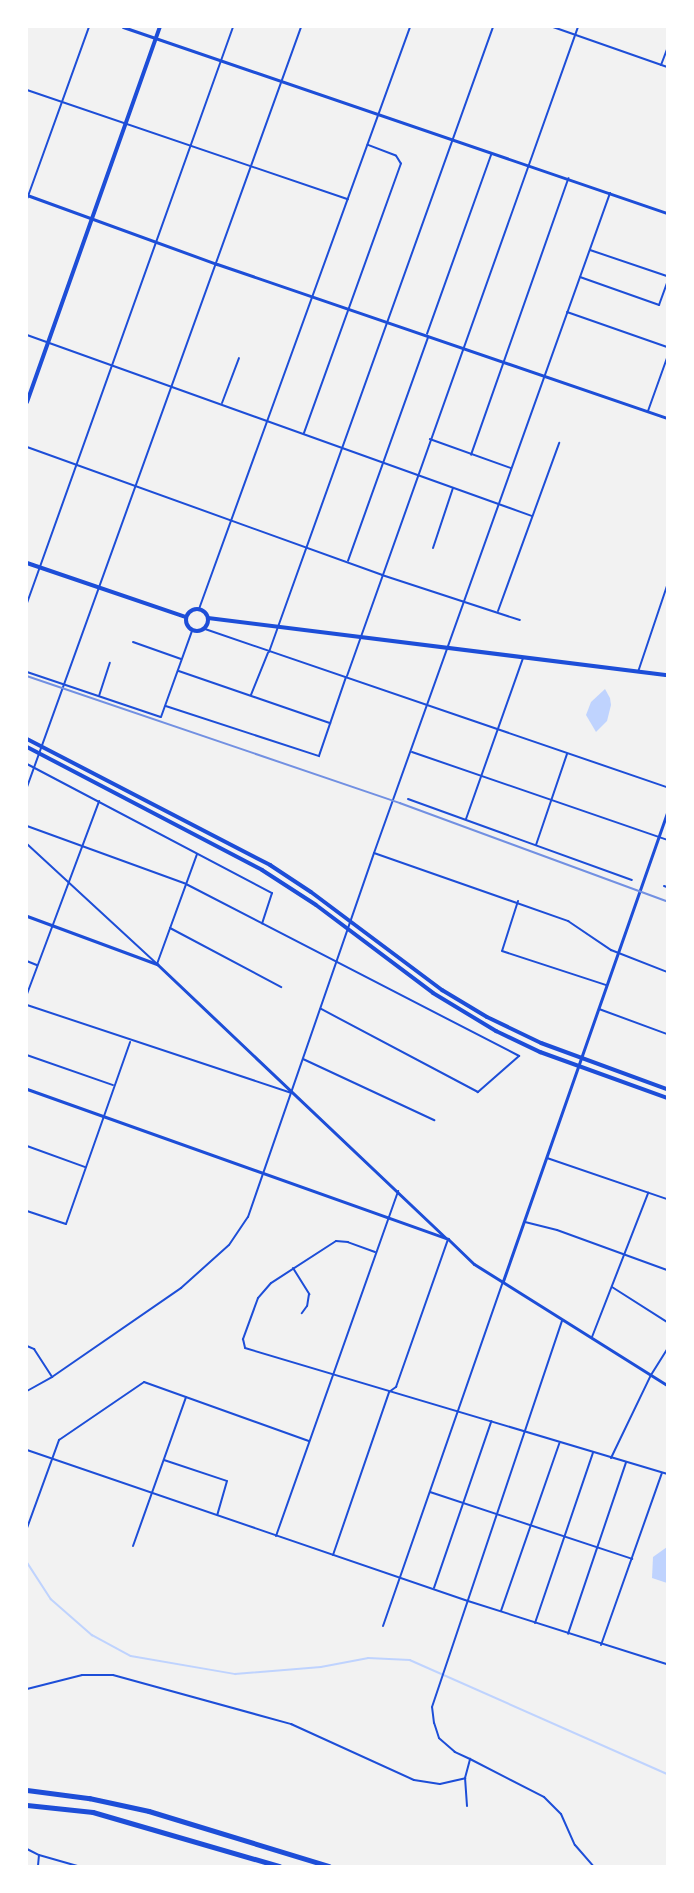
<!DOCTYPE html>
<style>
body{margin:0}
#map{position:relative;width:694px;height:1893px;overflow:hidden;background:#f2f2f2;font-family:"Space Grotesk",sans-serif}
div>[style]{position:absolute}
[style*='--x']{left:calc(var(--x)*1px);top:calc(var(--y)*1px);width:calc(var(--w)*1px);rotate:calc(var(--a)*1deg)}
.water>*{inset:0;background:#bfd3fe}
.stream>*{height:1.5px;margin:-0.75px;padding:0 0.75px;transform-origin:0.75px;border-radius:0.75px;background:#bfd3fe}
.service>*{height:1.5px;margin:-0.75px;padding:0 0.75px;transform-origin:0.75px;border-radius:0.75px;background:#1d4ed8}
.minor>*{height:2px;margin:-1px;padding:0 1px;transform-origin:1px;border-radius:1px;background:#1d4ed8}
.tertiary>*{height:3px;margin:-1.5px;padding:0 1.5px;transform-origin:1.5px;border-radius:1.5px;background:#1d4ed8}
.secondary>*{height:3px;margin:-1.5px;padding:0 1.5px;transform-origin:1.5px;border-radius:1.5px;background:#1d4ed8}
.primary>*{height:4px;margin:-2px;padding:0 2px;transform-origin:2px;border-radius:2px;background:#1d4ed8}
.primary>.ring{margin:-2px;padding:0;box-sizing:content-box;background:none;border:4px solid #1d4ed8;border-radius:50%}
.motorway>*{height:4.5px;margin:-2.25px;padding:0 2.25px;transform-origin:2.25px;border-radius:2.25px;background:#1d4ed8}
.rail>*{height:1.5px;margin:-0.75px;padding:0 0.75px;transform-origin:0.75px;border-radius:0.75px;background:#7290e2}
span{translate:-50% -50%;white-space:nowrap;text-align:center;line-height:1.15;-webkit-text-stroke:4.5px #fff;paint-order:stroke}
.frame{position:absolute;inset:0;border:28px solid #fff;pointer-events:none}
</style>
<div id="map">
<div class="water">
<i style="clip-path:polygon(605px 689px,610px 698px,611px 705px,607px 721px,596px 732px,586px 715px,591px 702px)"></i>
<i style="clip-path:polygon(667px 1547px,667px 1583px,652px 1578px,653px 1557px)"></i>
</div>
<div class="stream">
<i style="--x:27;--y:1562;--w:44;--a:57"></i>
<i style="--x:51;--y:1599;--w:55;--a:41.3"></i>
<i style="--x:92;--y:1635;--w:44;--a:28.3"></i>
<i style="--x:131;--y:1656;--w:106;--a:9.8"></i>
<i style="--x:235;--y:1674;--w:86;--a:-4.7"></i>
<i style="--x:321;--y:1667;--w:48;--a:-10.8"></i>
<i style="--x:368;--y:1658;--w:42;--a:2.7"></i>
<i style="--x:410;--y:1660;--w:281;--a:23.9"></i>
</div>
<div class="service">
<i style="--x:427;--y:334;--w:190;--a:-70.3"></i>
<i style="--x:304;--y:433;--w:286;--a:-70.2"></i>
<i style="--x:401;--y:164;--w:9;--a:-122"></i>
<i style="--x:396;--y:156;--w:30;--a:-159"></i>
<i style="--x:430;--y:439;--w:86;--a:19.7"></i>
<i style="--x:471;--y:455;--w:293;--a:-70.6"></i>
<i style="--x:348;--y:561;--w:238;--a:-70.3"></i>
<i style="--x:179;--y:671;--w:160;--a:19"></i>
<i style="--x:251;--y:695;--w:45;--a:-68"></i>
<i style="--x:166;--y:706;--w:161;--a:18.1"></i>
<i style="--x:319;--y:756;--w:83;--a:-71.1"></i>
<i style="--x:27;--y:961;--w:11;--a:22"></i>
<i style="--x:27;--y:1055;--w:91;--a:19.2"></i>
<i style="--x:434;--y:1588;--w:176;--a:-71"></i>
<i style="--x:501;--y:1611;--w:177;--a:-70.8"></i>
<i style="--x:568;--y:1634;--w:181;--a:-71.3"></i>
</div>
<div class="minor">
<i style="--x:553;--y:27;--w:121;--a:19.3"></i>
<i style="--x:661;--y:65;--w:17;--a:-69"></i>
<i style="--x:27;--y:90;--w:339;--a:18.8"></i>
<i style="--x:27;--y:199;--w:183;--a:-70.2"></i>
<i style="--x:590;--y:250;--w:81;--a:18.7"></i>
<i style="--x:580;--y:277;--w:84;--a:19.5"></i>
<i style="--x:659;--y:305;--w:23;--a:-70"></i>
<i style="--x:567;--y:312;--w:106;--a:19.3"></i>
<i style="--x:27;--y:335;--w:536;--a:19.72"></i>
<i style="--x:222;--y:403;--w:48;--a:-69.3"></i>
<i style="--x:648;--y:411;--w:56;--a:-70.3"></i>
<i style="--x:27;--y:447;--w:377;--a:19.8"></i>
<i style="--x:382;--y:575;--w:145;--a:18.1"></i>
<i style="--x:433;--y:548;--w:63;--a:-71.6"></i>
<i style="--x:27;--y:603;--w:612;--a:-70.32"></i>
<i style="--x:199;--y:609;--w:619;--a:-70.07"></i>
<i style="--x:498;--y:611;--w:179;--a:-70"></i>
<i style="--x:205;--y:629;--w:488;--a:18.9"></i>
<i style="--x:133;--y:642;--w:51;--a:19.5"></i>
<i style="--x:269;--y:652;--w:664;--a:-70.28"></i>
<i style="--x:27;--y:672;--w:141;--a:18.6"></i>
<i style="--x:161;--y:717;--w:91;--a:-70.2"></i>
<i style="--x:638;--y:672;--w:91;--a:-71.4"></i>
<i style="--x:347;--y:676;--w:689;--a:-70.41"></i>
<i style="--x:99;--y:696;--w:35;--a:-72"></i>
<i style="--x:412;--y:752;--w:270;--a:19"></i>
<i style="--x:27;--y:764;--w:277;--a:27.8"></i>
<i style="--x:272;--y:893;--w:32;--a:108"></i>
<i style="--x:27;--y:787;--w:808;--a:-70.17"></i>
<i style="--x:408;--y:799;--w:238;--a:19.9"></i>
<i style="--x:466;--y:819;--w:171;--a:-70.5"></i>
<i style="--x:27;--y:826;--w:169;--a:20"></i>
<i style="--x:186;--y:884;--w:375;--a:27.3"></i>
<i style="--x:519;--y:1056;--w:55;--a:138.7"></i>
<i style="--x:478;--y:1092;--w:178;--a:-152.1"></i>
<i style="--x:27;--y:844;--w:177;--a:42.7"></i>
<i style="--x:157;--y:964;--w:117;--a:-70"></i>
<i style="--x:536;--y:845;--w:96;--a:-71.2"></i>
<i style="--x:374;--y:853;--w:206;--a:19.3"></i>
<i style="--x:568;--y:921;--w:52;--a:34"></i>
<i style="--x:611;--y:950;--w:60;--a:21.4"></i>
<i style="--x:664;--y:886;--w:3;--a:18"></i>
<i style="--x:518;--y:901;--w:52;--a:107.7"></i>
<i style="--x:502;--y:951;--w:109;--a:18.1"></i>
<i style="--x:170;--y:928;--w:126;--a:28"></i>
<i style="--x:27;--y:994;--w:206;--a:-69.5"></i>
<i style="--x:27;--y:1005;--w:278;--a:18.4"></i>
<i style="--x:599;--y:1009;--w:72;--a:20.2"></i>
<i style="--x:303;--y:1059;--w:145;--a:25"></i>
<i style="--x:27;--y:1146;--w:62;--a:19.9"></i>
<i style="--x:547;--y:1158;--w:127;--a:18.9"></i>
<i style="--x:27;--y:1211;--w:41;--a:18.4"></i>
<i style="--x:66;--y:1224;--w:193;--a:-70.6"></i>
<i style="--x:525;--y:1222;--w:33;--a:14"></i>
<i style="--x:557;--y:1230;--w:117;--a:20"></i>
<i style="--x:375;--y:1252;--w:29;--a:-160"></i>
<i style="--x:348;--y:1242;--w:12;--a:-175"></i>
<i style="--x:336;--y:1241;--w:77;--a:147.1"></i>
<i style="--x:271;--y:1283;--w:20;--a:131"></i>
<i style="--x:258;--y:1298;--w:44;--a:110.1"></i>
<i style="--x:243;--y:1339;--w:9;--a:77"></i>
<i style="--x:245;--y:1348;--w:440;--a:16.6"></i>
<i style="--x:293;--y:1268;--w:31;--a:58"></i>
<i style="--x:309;--y:1294;--w:12;--a:99"></i>
<i style="--x:307;--y:1306;--w:9;--a:126"></i>
<i style="--x:612;--y:1287;--w:65;--a:32.5"></i>
<i style="--x:592;--y:1337;--w:155;--a:-68.7"></i>
<i style="--x:27;--y:1346;--w:8;--a:23"></i>
<i style="--x:34;--y:1349;--w:33;--a:57"></i>
<i style="--x:27;--y:1391;--w:29;--a:-29"></i>
<i style="--x:52;--y:1377;--w:157;--a:-34.6"></i>
<i style="--x:181;--y:1288;--w:64;--a:-41.9"></i>
<i style="--x:229;--y:1245;--w:34;--a:-56"></i>
<i style="--x:248;--y:1217;--w:385;--a:-70.9"></i>
<i style="--x:374;--y:853;--w:701;--a:-70.32"></i>
<i style="--x:27;--y:1450;--w:466;--a:18.9"></i>
<i style="--x:468;--y:1601;--w:209;--a:17.6"></i>
<i style="--x:611;--y:1458;--w:92;--a:-64.3"></i>
<i style="--x:651;--y:1375;--w:31;--a:-58"></i>
<i style="--x:164;--y:1460;--w:66;--a:18.4"></i>
<i style="--x:227;--y:1481;--w:35;--a:106"></i>
<i style="--x:430;--y:1492;--w:213;--a:18.3"></i>
<i style="--x:27;--y:1528;--w:94;--a:-70"></i>
<i style="--x:59;--y:1440;--w:103;--a:-34.3"></i>
<i style="--x:144;--y:1382;--w:175;--a:19.7"></i>
<i style="--x:276;--y:1536;--w:366;--a:-70.5"></i>
<i style="--x:133;--y:1546;--w:158;--a:-70.4"></i>
<i style="--x:333;--y:1555;--w:172;--a:-71"></i>
<i style="--x:389;--y:1392;--w:9;--a:-36"></i>
<i style="--x:396;--y:1387;--w:157;--a:-70.6"></i>
<i style="--x:535;--y:1623;--w:180;--a:-71.2"></i>
<i style="--x:383;--y:1626;--w:365;--a:-70.8"></i>
<i style="--x:601;--y:1645;--w:182;--a:-70.5"></i>
<i style="--x:27;--y:1689;--w:57;--a:-14.3"></i>
<i style="--x:82;--y:1675;--w:31;--a:0"></i>
<i style="--x:113;--y:1675;--w:185;--a:15.4"></i>
<i style="--x:291;--y:1724;--w:135;--a:24.5"></i>
<i style="--x:414;--y:1780;--w:26;--a:9"></i>
<i style="--x:440;--y:1784;--w:26;--a:-13"></i>
<i style="--x:470;--y:1759;--w:83;--a:27.2"></i>
<i style="--x:544;--y:1797;--w:24;--a:45"></i>
<i style="--x:561;--y:1814;--w:34;--a:66"></i>
<i style="--x:575;--y:1845;--w:28;--a:49"></i>
<i style="--x:467;--y:1806;--w:28;--a:-94"></i>
<i style="--x:465;--y:1778;--w:20;--a:-75"></i>
<i style="--x:470;--y:1759;--w:17;--a:-155"></i>
<i style="--x:455;--y:1752;--w:21;--a:-139"></i>
<i style="--x:439;--y:1738;--w:16;--a:-108"></i>
<i style="--x:434;--y:1723;--w:16;--a:-97"></i>
<i style="--x:432;--y:1707;--w:408;--a:-71.4"></i>
<i style="--x:27;--y:1849;--w:13;--a:27"></i>
<i style="--x:39;--y:1855;--w:40;--a:16"></i>
<i style="--x:38;--y:1866;--w:11;--a:-85"></i>
</div>
<div class="tertiary">
<i style="--x:123;--y:27;--w:575;--a:18.88"></i>
<i style="--x:27;--y:195;--w:202;--a:20"></i>
<i style="--x:217;--y:264;--w:476;--a:18.9"></i>
<i style="--x:27;--y:916;--w:139;--a:20.3"></i>
<i style="--x:157;--y:964;--w:397;--a:43.5"></i>
<i style="--x:503;--y:1281;--w:497;--a:-70.7"></i>
</div>
<div class="secondary">
<i style="--x:27;--y:1089;--w:447;--a:19.6"></i>
<i style="--x:448;--y:1239;--w:36;--a:44"></i>
<i style="--x:474;--y:1264;--w:228;--a:32.1"></i>
</div>
<div class="primary">
<i style="--x:27;--y:402;--w:398;--a:-70.5"></i>
<i style="--x:27;--y:563;--w:168;--a:18.8"></i>
<i class="ring" style="left:186px;top:609px;width:18px;height:18px"></i>
<i style="--x:208;--y:618;--w:463;--a:7.1"></i>
<i style="--x:27;--y:739;--w:274;--a:27.4"></i>
<i style="--x:270;--y:865;--w:49;--a:33.4"></i>
<i style="--x:311;--y:892;--w:164;--a:36.8"></i>
<i style="--x:442;--y:990;--w:52;--a:31"></i>
<i style="--x:487;--y:1017;--w:60;--a:25.7"></i>
<i style="--x:541;--y:1043;--w:134;--a:20.1"></i>
<i style="--x:27;--y:747;--w:265;--a:27.6"></i>
<i style="--x:262;--y:870;--w:64;--a:32.9"></i>
<i style="--x:316;--y:905;--w:146;--a:36.9"></i>
<i style="--x:433;--y:993;--w:74;--a:31.1"></i>
<i style="--x:496;--y:1031;--w:49;--a:25.5"></i>
<i style="--x:540;--y:1052;--w:135;--a:19.9"></i>
</div>
<div class="motorway">
<i style="--x:27;--y:1790;--w:63;--a:7.4"></i>
<i style="--x:89;--y:1798;--w:61;--a:12.2"></i>
<i style="--x:149;--y:1811;--w:188;--a:17"></i>
<i style="--x:27;--y:1805;--w:66;--a:6.1"></i>
<i style="--x:93;--y:1812;--w:194;--a:16.2"></i>
</div>
<div class="rail">
<i style="--x:27;--y:676;--w:394;--a:18.8"></i>
<i style="--x:400;--y:803;--w:284;--a:20.2"></i>
</div>
<div class="frame"></div>
</div>
